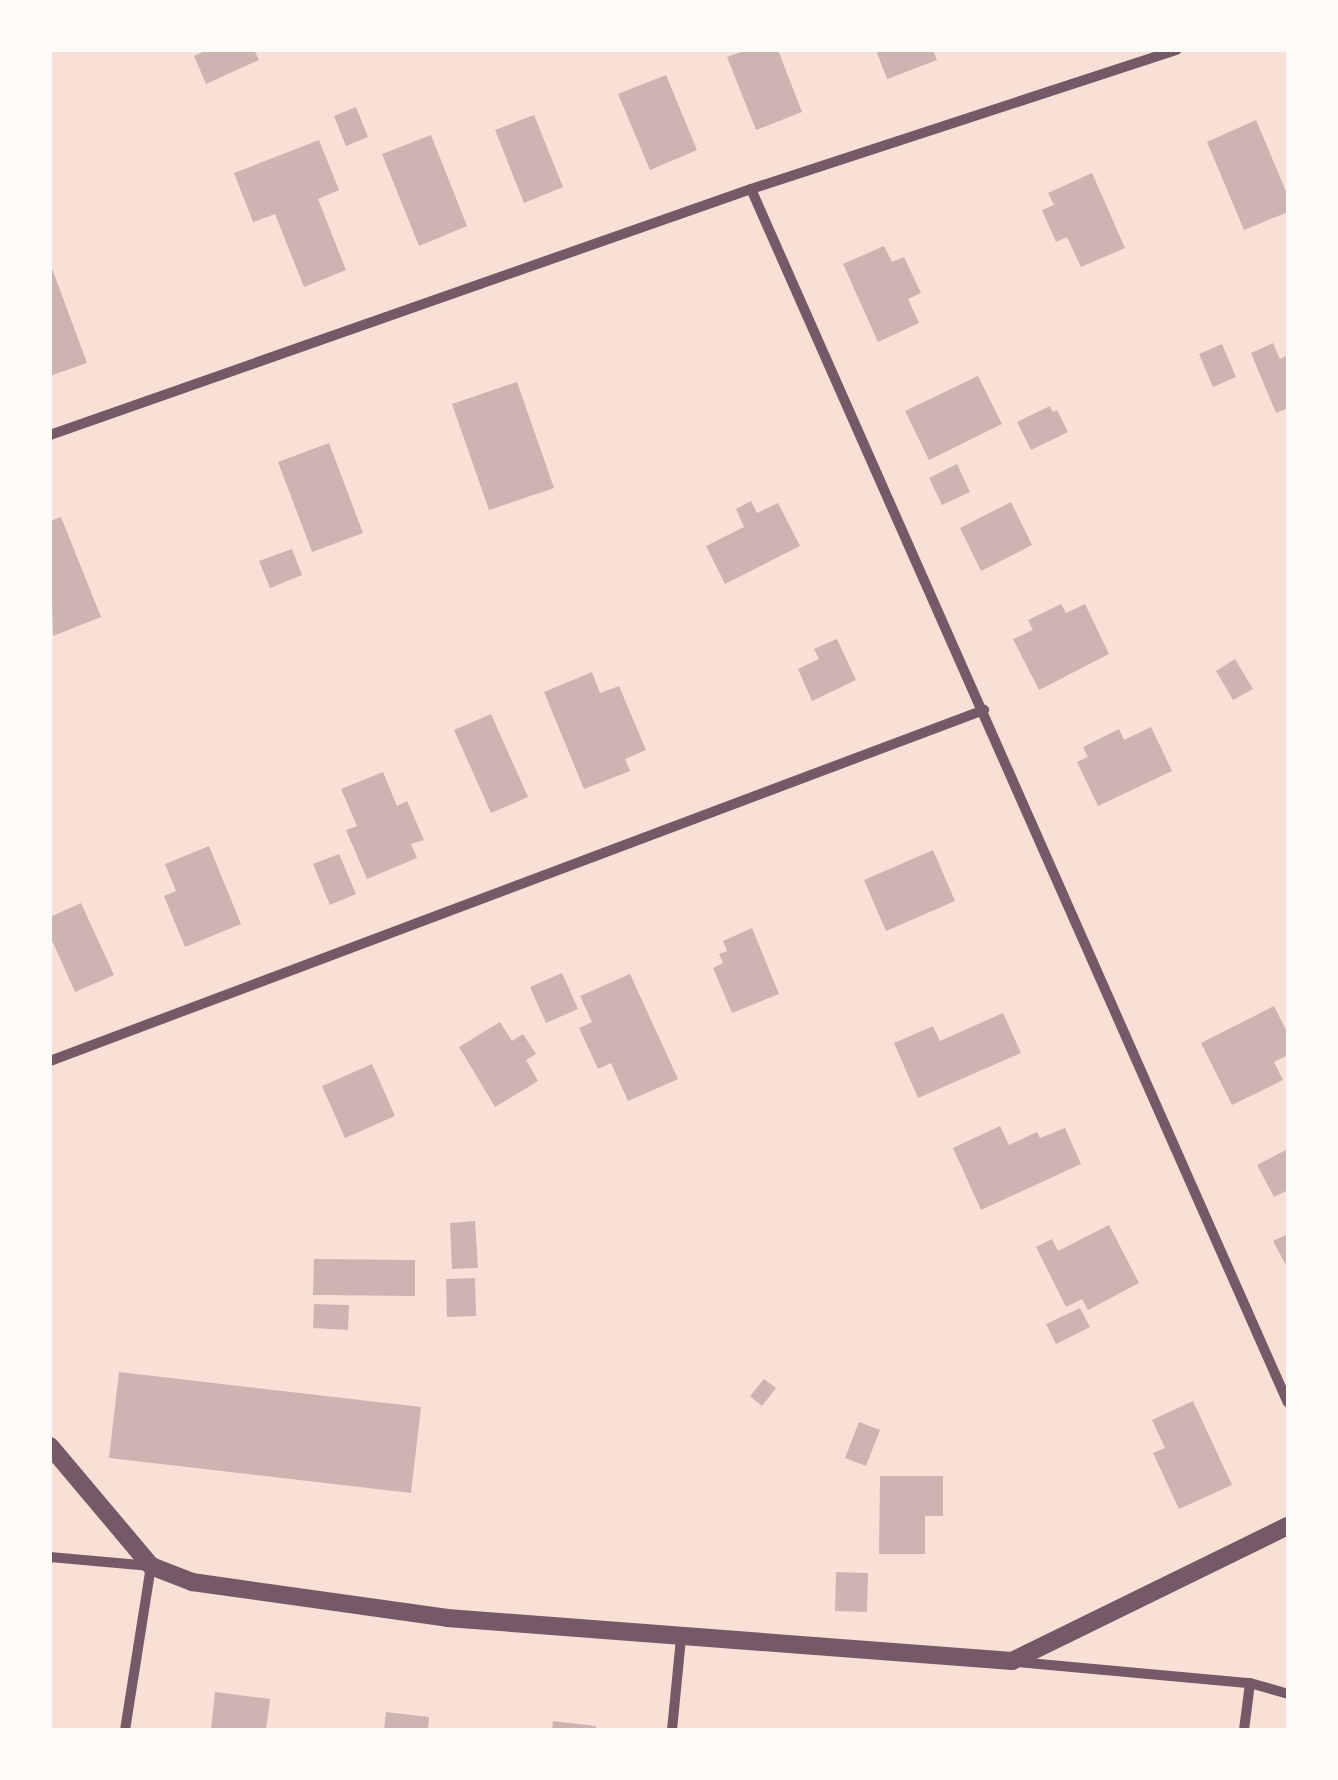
<!DOCTYPE html>
<style>
body{margin:0}
#map{position:relative;width:1338px;height:1780px;overflow:hidden;background:#f7e1d7;font-family:"Fira Sans Condensed",sans-serif}
div>[style]{position:absolute}
[style*='--x']{left:calc(var(--x)*1px);top:calc(var(--y)*1px);width:calc(var(--w)*1px);rotate:calc(var(--a)*1deg)}
.building>*{inset:0;background:#ccb4b1}
.minor>*{height:10px;margin:-5px;padding:0 5px;transform-origin:5px;border-radius:5px;background:#755966}
.tertiary>*{height:18px;margin:-9px;padding:0 9px;transform-origin:9px;border-radius:9px;background:#755966}
span{translate:-50% -50%;white-space:nowrap;text-align:center;line-height:1.15;-webkit-text-stroke:8px #fffaf5;paint-order:stroke}
.frame{position:absolute;inset:0;border:52px solid #fffaf5;pointer-events:none}
</style>
<div id="map">
<div class="building">
<i style="clip-path:polygon(207px 50px,254px 50px,259px 60px,206px 84px,194px 56px)"></i>
<i style="clip-path:polygon(746px 50px,778px 50px,802px 112px,756px 130px,727px 57px)"></i>
<i style="clip-path:polygon(876px 50px,933px 50px,937px 60px,887px 79px)"></i>
<i style="clip-path:polygon(666px 75px,697px 150px,650px 170px,618px 94px)"></i>
<i style="clip-path:polygon(356px 107px,368px 137px,346px 146px,334px 116px)"></i>
<i style="clip-path:polygon(534px 115px,563px 187px,524px 203px,495px 130px)"></i>
<i style="clip-path:polygon(1256px 120px,1288px 196px,1288px 212px,1244px 230px,1207px 142px)"></i>
<i style="clip-path:polygon(431px 135px,467px 226px,419px 246px,382px 154px)"></i>
<i style="clip-path:polygon(319px 140px,339px 190px,318px 199px,346px 270px,304px 287px,275px 214px,253px 222px,234px 173px)"></i>
<i style="clip-path:polygon(1092px 173px,1125px 248px,1081px 267px,1067px 237px,1056px 242px,1042px 210px,1054px 205px,1048px 193px)"></i>
<i style="clip-path:polygon(884px 246px,892px 262px,904px 257px,921px 293px,908px 299px,919px 323px,878px 342px,843px 264px)"></i>
<i style="clip-path:polygon(50px 263px,87px 363px,50px 376px)"></i>
<i style="clip-path:polygon(1273px 343px,1280px 359px,1288px 355px,1288px 408px,1276px 413px,1251px 353px)"></i>
<i style="clip-path:polygon(1222px 344px,1236px 377px,1213px 387px,1199px 354px)"></i>
<i style="clip-path:polygon(978px 376px,1002px 424px,929px 460px,905px 411px)"></i>
<i style="clip-path:polygon(517px 382px,554px 488px,489px 510px,452px 404px)"></i>
<i style="clip-path:polygon(1050px 406px,1053px 412px,1057px 410px,1068px 432px,1031px 450px,1017px 422px)"></i>
<i style="clip-path:polygon(329px 443px,363px 533px,312px 552px,278px 462px)"></i>
<i style="clip-path:polygon(957px 464px,970px 492px,942px 505px,929px 478px)"></i>
<i style="clip-path:polygon(751px 501px,757px 513px,778px 503px,800px 546px,725px 584px,706px 546px,744px 527px,736px 509px)"></i>
<i style="clip-path:polygon(1011px 502px,1032px 545px,981px 571px,960px 528px)"></i>
<i style="clip-path:polygon(61px 517px,101px 617px,53px 636px,50px 521px)"></i>
<i style="clip-path:polygon(292px 549px,302px 575px,270px 588px,259px 561px)"></i>
<i style="clip-path:polygon(1061px 604px,1066px 613px,1085px 604px,1109px 654px,1039px 690px,1013px 639px,1033px 630px,1028px 620px)"></i>
<i style="clip-path:polygon(837px 639px,856px 680px,812px 701px,798px 669px,819px 659px,814px 649px)"></i>
<i style="clip-path:polygon(1235px 659px,1253px 689px,1233px 700px,1216px 671px)"></i>
<i style="clip-path:polygon(592px 672px,600px 693px,619px 686px,646px 750px,625px 759px,630px 771px,584px 789px,544px 692px)"></i>
<i style="clip-path:polygon(491px 714px,528px 797px,491px 813px,454px 730px)"></i>
<i style="clip-path:polygon(1151px 727px,1172px 771px,1098px 806px,1077px 762px,1088px 757px,1083px 747px,1119px 729px,1124px 740px)"></i>
<i style="clip-path:polygon(383px 772px,397px 806px,407px 801px,424px 840px,411px 844px,417px 858px,367px 879px,346px 830px,357px 826px,341px 789px)"></i>
<i style="clip-path:polygon(209px 846px,241px 924px,185px 947px,164px 896px,176px 891px,165px 864px)"></i>
<i style="clip-path:polygon(933px 850px,955px 901px,886px 931px,864px 880px)"></i>
<i style="clip-path:polygon(339px 854px,356px 894px,330px 905px,313px 864px)"></i>
<i style="clip-path:polygon(81px 903px,114px 975px,75px 992px,50px 936px,50px 917px)"></i>
<i style="clip-path:polygon(752px 928px,779px 994px,732px 1013px,713px 968px,723px 963px,719px 954px,727px 951px,723px 941px)"></i>
<i style="clip-path:polygon(562px 973px,578px 1009px,546px 1023px,530px 987px)"></i>
<i style="clip-path:polygon(630px 974px,678px 1079px,628px 1101px,611px 1063px,598px 1069px,579px 1028px,592px 1022px,580px 996px)"></i>
<i style="clip-path:polygon(1274px 1006px,1288px 1034px,1288px 1055px,1274px 1062px,1283px 1080px,1232px 1105px,1201px 1043px)"></i>
<i style="clip-path:polygon(1003px 1013px,1021px 1053px,918px 1098px,894px 1043px,933px 1026px,940px 1041px)"></i>
<i style="clip-path:polygon(500px 1022px,512px 1041px,523px 1034px,536px 1054px,526px 1060px,538px 1081px,495px 1107px,459px 1047px)"></i>
<i style="clip-path:polygon(372px 1064px,395px 1116px,345px 1138px,322px 1086px)"></i>
<i style="clip-path:polygon(1000px 1126px,1009px 1145px,1037px 1132px,1040px 1138px,1065px 1128px,1081px 1164px,981px 1210px,953px 1148px)"></i>
<i style="clip-path:polygon(1288px 1149px,1288px 1190px,1274px 1197px,1257px 1165px)"></i>
<i style="clip-path:polygon(475px 1221px,478px 1268px,452px 1269px,450px 1223px)"></i>
<i style="clip-path:polygon(1109px 1225px,1139px 1283px,1088px 1310px,1082px 1299px,1066px 1307px,1036px 1247px,1052px 1239px,1058px 1251px)"></i>
<i style="clip-path:polygon(1288px 1234px,1288px 1269px,1273px 1241px)"></i>
<i style="clip-path:polygon(314px 1259px,415px 1260px,415px 1296px,313px 1295px)"></i>
<i style="clip-path:polygon(475px 1278px,476px 1316px,447px 1317px,446px 1279px)"></i>
<i style="clip-path:polygon(314px 1304px,349px 1305px,348px 1330px,313px 1328px)"></i>
<i style="clip-path:polygon(1080px 1308px,1090px 1327px,1056px 1344px,1046px 1324px)"></i>
<i style="clip-path:polygon(119px 1372px,421px 1407px,411px 1493px,109px 1458px)"></i>
<i style="clip-path:polygon(764px 1379px,776px 1388px,762px 1406px,750px 1396px)"></i>
<i style="clip-path:polygon(1193px 1401px,1232px 1485px,1179px 1509px,1153px 1453px,1165px 1448px,1152px 1420px)"></i>
<i style="clip-path:polygon(859px 1422px,880px 1430px,866px 1466px,845px 1458px)"></i>
<i style="clip-path:polygon(880px 1476px,943px 1476px,943px 1516px,925px 1516px,925px 1554px,879px 1554px)"></i>
<i style="clip-path:polygon(836px 1572px,868px 1573px,867px 1612px,835px 1611px)"></i>
<i style="clip-path:polygon(215px 1692px,270px 1699px,266px 1730px,211px 1730px)"></i>
<i style="clip-path:polygon(386px 1712px,429px 1717px,428px 1730px,384px 1730px)"></i>
<i style="clip-path:polygon(553px 1721px,596px 1726px,596px 1730px,552px 1730px)"></i>
</div>
<div class="minor">
<i style="--x:751;--y:189;--w:1327;--a:66.14"></i>
<i style="--x:50;--y:435;--w:743;--a:-19.34"></i>
<i style="--x:751;--y:189;--w:448;--a:-18.1"></i>
<i style="--x:50;--y:1061;--w:998;--a:-20.6"></i>
<i style="--x:50;--y:1557;--w:101;--a:5.1"></i>
<i style="--x:151;--y:1566;--w:166;--a:99"></i>
<i style="--x:1017;--y:1662;--w:234;--a:5.2"></i>
<i style="--x:1250;--y:1683;--w:40;--a:16"></i>
<i style="--x:672;--y:1730;--w:91;--a:-84.4"></i>
<i style="--x:1244;--y:1730;--w:47;--a:-82.7"></i>
</div>
<div class="tertiary">
<i style="--x:50;--y:1446;--w:157;--a:49.9"></i>
<i style="--x:151;--y:1566;--w:44;--a:21.3"></i>
<i style="--x:192;--y:1582;--w:258;--a:8"></i>
<i style="--x:447;--y:1618;--w:567;--a:4.35"></i>
<i style="--x:1012;--y:1661;--w:307;--a:-26.1"></i>
</div>
<div class="frame"></div>
</div>
